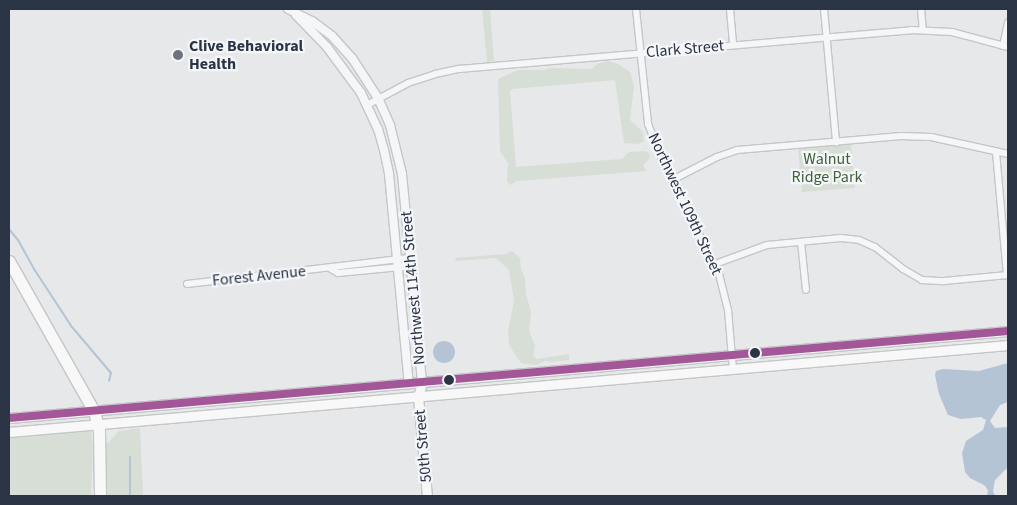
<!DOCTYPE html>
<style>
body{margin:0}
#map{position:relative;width:1017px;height:505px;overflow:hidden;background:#e6e8ea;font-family:"Source Sans 3",sans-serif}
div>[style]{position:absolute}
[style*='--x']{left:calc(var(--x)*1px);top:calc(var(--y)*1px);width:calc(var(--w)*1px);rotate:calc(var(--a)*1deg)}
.green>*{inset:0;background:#d6ded6}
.water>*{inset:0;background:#b4c4d5}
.round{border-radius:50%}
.stream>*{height:2px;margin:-1px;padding:0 1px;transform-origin:1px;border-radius:1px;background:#b4c4d5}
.roads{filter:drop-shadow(1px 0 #c4c6c8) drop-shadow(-1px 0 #c4c6c8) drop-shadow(0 1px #c4c6c8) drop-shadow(0 -1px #c4c6c8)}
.minor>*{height:6px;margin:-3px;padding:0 3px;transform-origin:3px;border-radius:3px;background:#f5f6f7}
.tertiary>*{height:8px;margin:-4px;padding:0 4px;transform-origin:4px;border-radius:4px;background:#f5f6f7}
.secondary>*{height:9px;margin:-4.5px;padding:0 4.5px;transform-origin:4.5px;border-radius:4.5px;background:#f8f8f8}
.motorway>*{height:11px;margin:-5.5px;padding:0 5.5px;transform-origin:5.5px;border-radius:5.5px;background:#f8f8f8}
.bus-1>*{height:8px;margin:-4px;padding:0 4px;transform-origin:4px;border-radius:4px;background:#a35798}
.dots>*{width:14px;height:14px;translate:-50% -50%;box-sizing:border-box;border:2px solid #f4f6f9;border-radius:50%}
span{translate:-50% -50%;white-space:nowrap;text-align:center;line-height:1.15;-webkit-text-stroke:4.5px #f4f6f9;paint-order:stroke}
.poi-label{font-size:16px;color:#2b3445;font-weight:700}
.left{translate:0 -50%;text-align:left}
.street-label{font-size:16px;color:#2b3445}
.park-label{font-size:16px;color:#3f6138}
.frame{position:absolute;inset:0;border:10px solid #2b3445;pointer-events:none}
</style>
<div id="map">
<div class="green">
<i style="clip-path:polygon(482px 9px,490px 9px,494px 61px,487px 62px)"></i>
<i style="clip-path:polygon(608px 61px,618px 64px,630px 72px,634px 86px,630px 120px,643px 132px,644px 141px,638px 144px,624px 143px,615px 80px,512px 89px,510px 92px,516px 167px,622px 159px,629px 152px,645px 151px,649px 153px,650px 158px,643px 165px,646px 171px,517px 181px,510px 185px,507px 181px,508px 163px,500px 151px,498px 79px,518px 70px,544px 70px,551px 68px,592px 69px,597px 64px)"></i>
<i style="clip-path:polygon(851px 144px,855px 188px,802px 192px,798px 148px)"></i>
<i style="clip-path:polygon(512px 251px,520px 258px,521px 271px,525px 277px,526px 294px,531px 312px,529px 331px,535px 346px,533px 356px,537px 359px,569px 354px,569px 360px,552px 362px,545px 361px,536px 365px,521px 363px,509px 345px,508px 331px,514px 301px,509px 270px,496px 258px,455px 261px,456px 258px,506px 254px)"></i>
<i style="clip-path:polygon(140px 428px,143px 496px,106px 496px,106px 445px,119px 431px)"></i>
<i style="clip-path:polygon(91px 429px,93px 446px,91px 496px,9px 496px,9px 437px)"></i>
</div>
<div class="water">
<i class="round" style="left:433px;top:341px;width:22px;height:22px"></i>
<i style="clip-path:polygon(1008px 363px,1008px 402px,1000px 405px,990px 421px,995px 428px,1008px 427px,1008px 467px,995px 480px,993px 491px,995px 496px,987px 496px,988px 490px,984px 485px,970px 478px,965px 472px,962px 453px,966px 441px,983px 430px,986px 420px,981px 417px,961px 419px,948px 415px,939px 394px,935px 375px,936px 371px,943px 369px,979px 371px)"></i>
</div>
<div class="stream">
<i style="--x:9;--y:229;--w:14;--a:51"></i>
<i style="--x:18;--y:240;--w:33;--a:61"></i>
<i style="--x:34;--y:269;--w:69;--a:56.8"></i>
<i style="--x:72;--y:327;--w:60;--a:49.7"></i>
<i style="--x:111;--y:373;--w:8;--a:104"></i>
<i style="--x:130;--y:457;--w:39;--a:90"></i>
</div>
<div class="roads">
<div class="minor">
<i style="--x:636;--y:9;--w:116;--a:84"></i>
<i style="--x:648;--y:124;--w:46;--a:68.4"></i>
<i style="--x:665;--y:167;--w:120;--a:63.2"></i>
<i style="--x:719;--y:274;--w:37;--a:76"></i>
<i style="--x:728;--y:310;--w:59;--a:85.2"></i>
<i style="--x:730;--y:9;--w:36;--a:85"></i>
<i style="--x:824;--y:9;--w:134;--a:84.8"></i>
<i style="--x:921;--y:9;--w:21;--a:85"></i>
<i style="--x:1003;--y:46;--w:24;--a:-78"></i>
<i style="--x:367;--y:105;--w:47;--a:-28.2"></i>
<i style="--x:408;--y:83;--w:28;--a:-18"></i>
<i style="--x:435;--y:74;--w:25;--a:-12"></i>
<i style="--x:459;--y:69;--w:454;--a:-4.9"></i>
<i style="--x:911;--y:30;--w:41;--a:2.8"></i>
<i style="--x:952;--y:32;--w:58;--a:15"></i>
<i style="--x:996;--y:152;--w:124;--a:84.9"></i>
<i style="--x:672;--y:180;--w:51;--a:-27.1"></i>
<i style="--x:717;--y:157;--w:21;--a:-19"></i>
<i style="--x:737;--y:150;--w:165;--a:-4.9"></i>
<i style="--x:901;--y:136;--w:30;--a:2"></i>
<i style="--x:931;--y:137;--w:79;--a:12.4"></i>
<i style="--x:801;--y:242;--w:48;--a:84.1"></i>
<i style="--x:715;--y:264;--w:55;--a:-20.1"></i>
<i style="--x:767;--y:245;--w:74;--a:-5.4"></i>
<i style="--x:841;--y:238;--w:18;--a:6"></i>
<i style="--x:859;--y:240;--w:17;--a:24"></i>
<i style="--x:875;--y:247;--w:36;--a:38"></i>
<i style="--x:903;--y:269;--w:22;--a:30"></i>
<i style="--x:922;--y:280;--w:22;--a:3"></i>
<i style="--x:944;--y:281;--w:64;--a:-5.4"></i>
<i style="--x:331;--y:269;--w:8;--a:30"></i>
<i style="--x:338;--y:273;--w:73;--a:-5.5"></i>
<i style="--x:187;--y:284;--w:225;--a:-6.7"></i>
</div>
<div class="tertiary">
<i style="--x:288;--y:9;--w:27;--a:27"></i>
<i style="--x:312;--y:21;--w:25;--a:37"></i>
<i style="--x:332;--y:36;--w:30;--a:48"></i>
<i style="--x:352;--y:58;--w:48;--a:57"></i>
<i style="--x:378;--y:98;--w:30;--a:66"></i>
<i style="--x:390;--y:125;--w:50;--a:76.2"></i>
<i style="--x:402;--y:174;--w:210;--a:84.5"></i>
<i style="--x:296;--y:15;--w:45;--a:45.9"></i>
<i style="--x:327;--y:47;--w:57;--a:53.5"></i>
<i style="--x:361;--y:93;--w:40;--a:65"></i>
<i style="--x:378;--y:129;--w:22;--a:74"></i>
<i style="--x:384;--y:150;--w:25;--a:78"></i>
<i style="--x:389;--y:174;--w:211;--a:84.6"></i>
</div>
<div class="secondary">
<i style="--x:422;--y:383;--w:14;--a:107"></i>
<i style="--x:418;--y:396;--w:100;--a:84.9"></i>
<i style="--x:9;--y:418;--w:1003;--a:-4.98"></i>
<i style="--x:9;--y:432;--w:1003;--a:-4.98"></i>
</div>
<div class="motorway">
<i style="--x:9;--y:261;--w:172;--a:60.5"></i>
<i style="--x:94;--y:411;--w:21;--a:76"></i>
<i style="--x:99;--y:431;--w:65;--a:89.1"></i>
</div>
</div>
<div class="bus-1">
<i style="--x:9;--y:418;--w:1003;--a:-4.98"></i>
</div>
<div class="dots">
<i style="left:178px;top:55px;background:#6c737f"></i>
<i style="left:755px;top:353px;background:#2b3445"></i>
<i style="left:449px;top:380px;background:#2b3445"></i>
</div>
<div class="poi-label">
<span class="left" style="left:189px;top:55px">Clive Behavioral<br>Health</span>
</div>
<div class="street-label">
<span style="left:685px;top:49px;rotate:-5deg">Clark Street</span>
<span style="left:685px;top:204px;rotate:65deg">Northwest 109th Street</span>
<span style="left:259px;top:276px;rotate:-6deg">Forest Avenue</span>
<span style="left:413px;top:288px;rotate:-95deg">Northwest 114th Street</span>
<span style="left:423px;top:446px;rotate:-95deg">50th Street</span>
</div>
<div class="park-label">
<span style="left:827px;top:168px">Walnut<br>Ridge Park</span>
</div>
<div class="frame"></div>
</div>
